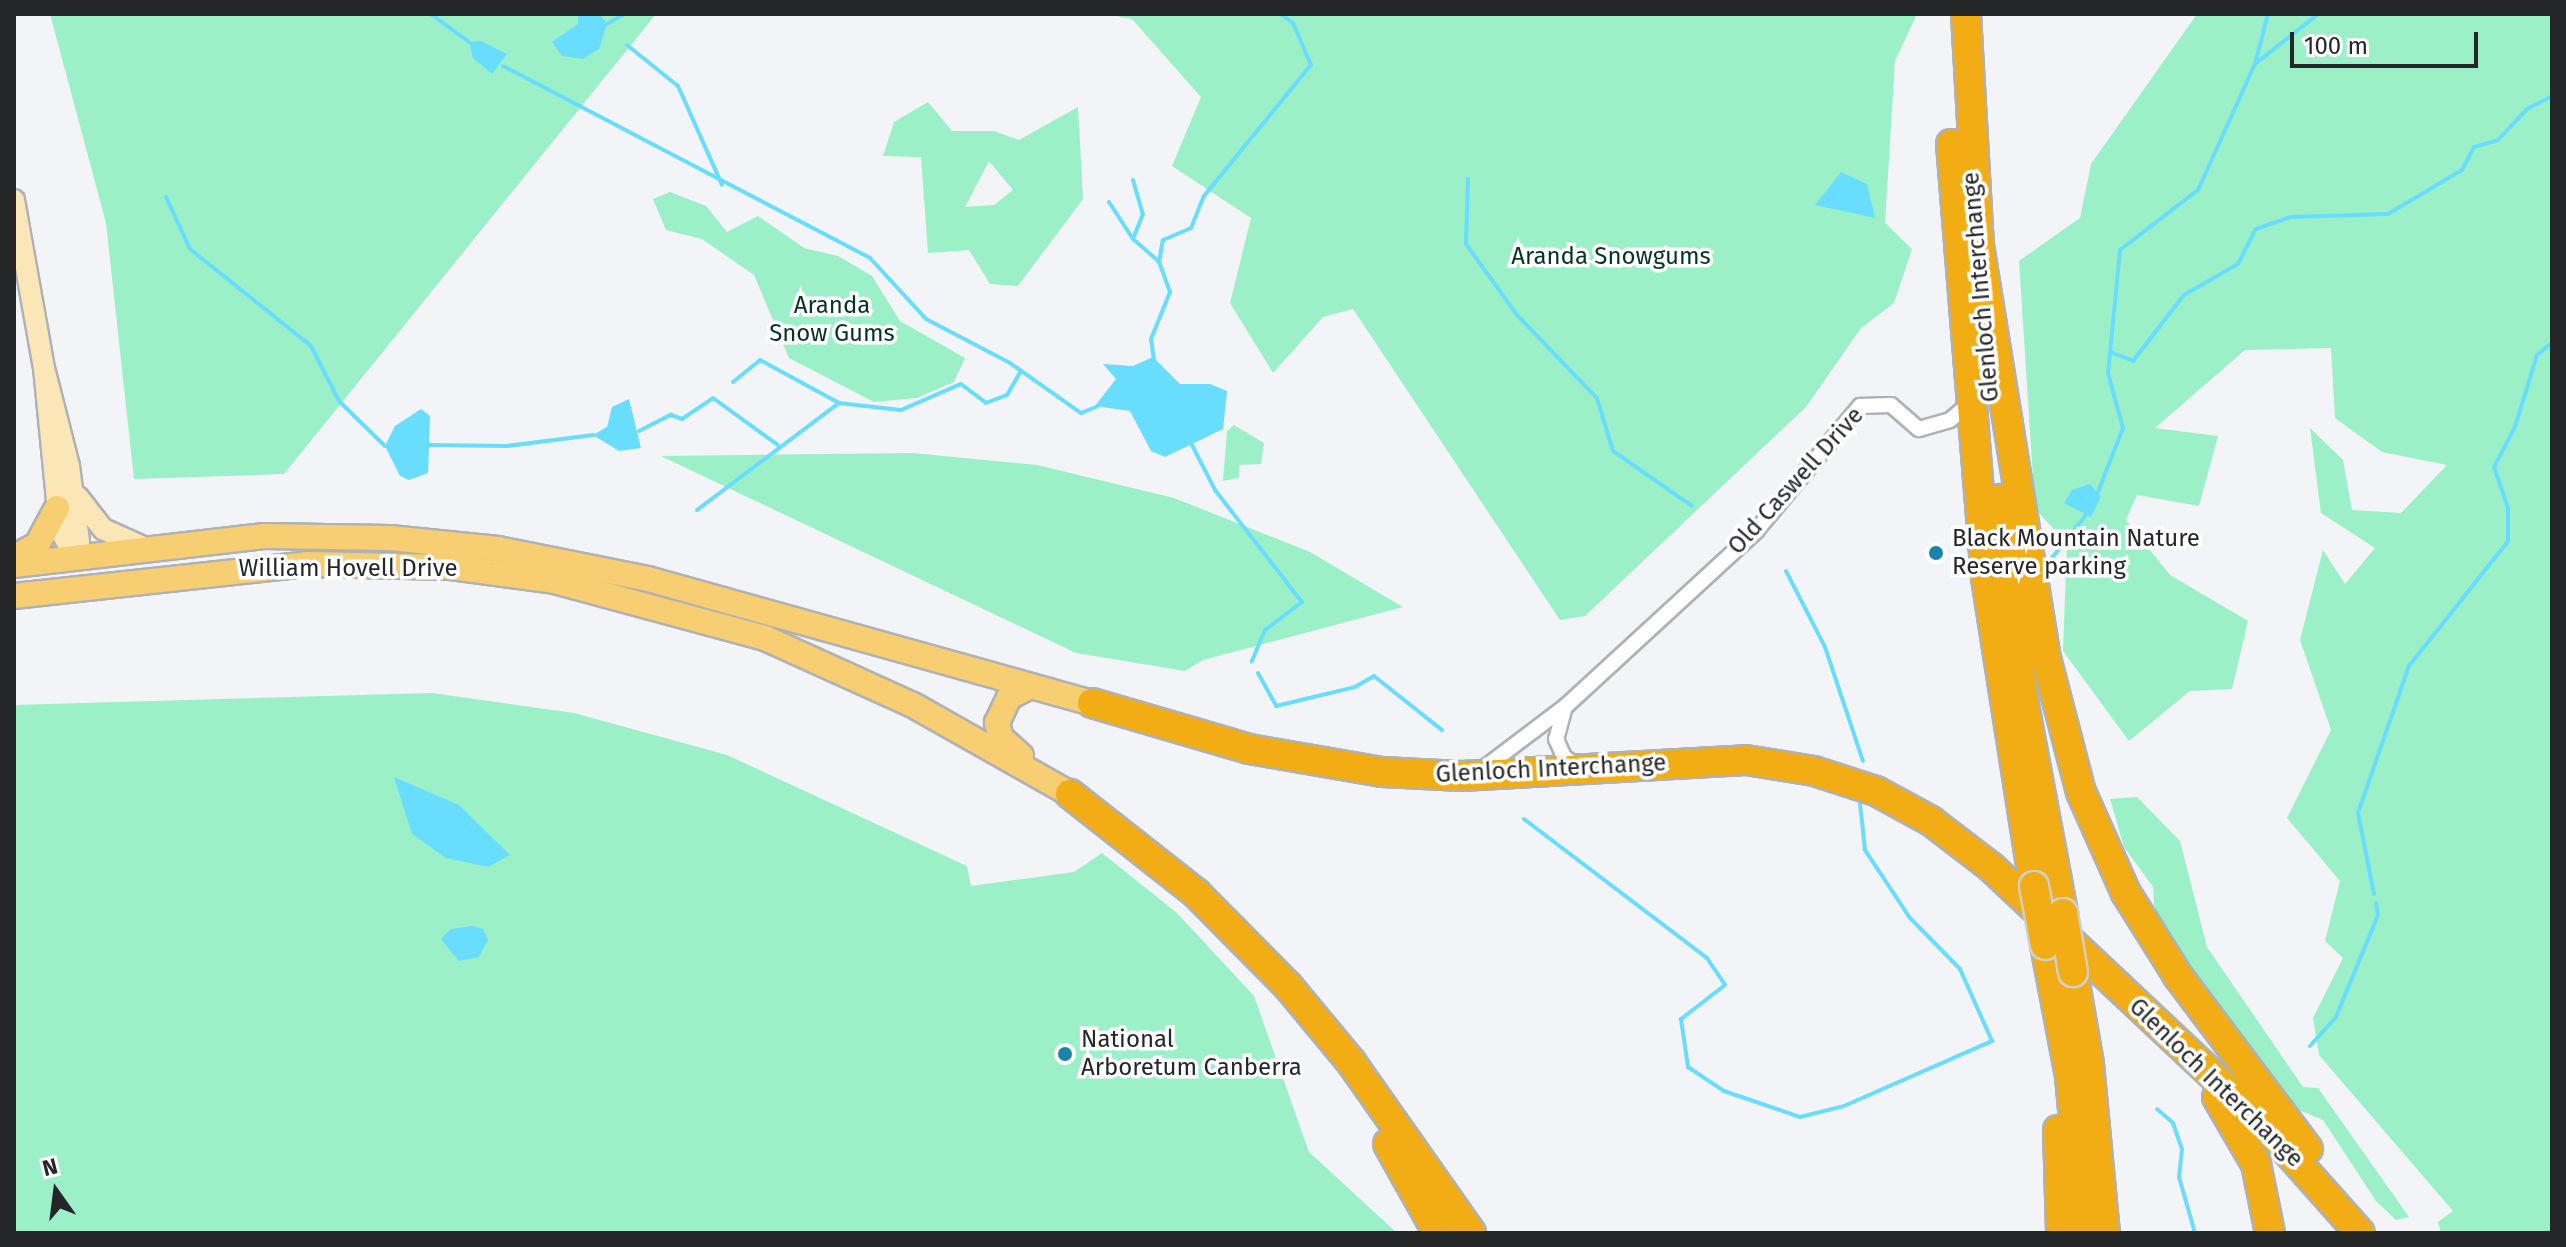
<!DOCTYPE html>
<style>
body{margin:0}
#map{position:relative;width:2566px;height:1247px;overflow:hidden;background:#f2f4f7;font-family:"Fira Sans",sans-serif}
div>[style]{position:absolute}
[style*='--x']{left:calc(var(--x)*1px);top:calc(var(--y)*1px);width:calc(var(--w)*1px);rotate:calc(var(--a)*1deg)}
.green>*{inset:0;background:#9bf0c8}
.water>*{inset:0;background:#68ddfd}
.stream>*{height:4px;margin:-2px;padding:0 2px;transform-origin:2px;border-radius:2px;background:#68ddfd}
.roads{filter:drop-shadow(2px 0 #afb1b4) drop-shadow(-2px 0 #afb1b4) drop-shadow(0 2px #afb1b4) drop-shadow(0 -2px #afb1b4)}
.minor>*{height:14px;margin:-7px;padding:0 7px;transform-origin:7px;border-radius:7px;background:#fff}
.secondary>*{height:20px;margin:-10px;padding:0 10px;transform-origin:10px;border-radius:10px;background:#fbe6b8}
.primary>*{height:24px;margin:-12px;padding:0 12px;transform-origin:12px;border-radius:12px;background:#f7ce71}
.motorway>*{height:28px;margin:-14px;padding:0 14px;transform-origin:14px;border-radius:14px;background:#f1ad13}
.bridges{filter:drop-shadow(2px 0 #cfcfcf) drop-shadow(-2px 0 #cfcfcf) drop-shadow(0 2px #cfcfcf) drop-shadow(0 -2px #cfcfcf)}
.motorway-bridge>*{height:28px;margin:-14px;padding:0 14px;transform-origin:14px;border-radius:14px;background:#f1ad13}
.dots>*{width:22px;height:22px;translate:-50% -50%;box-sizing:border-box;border:4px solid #fff;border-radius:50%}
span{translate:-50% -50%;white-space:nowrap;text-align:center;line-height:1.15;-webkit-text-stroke:7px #fff;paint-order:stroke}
.park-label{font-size:24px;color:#053423}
.street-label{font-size:24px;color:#252627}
.poi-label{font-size:24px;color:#252627}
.left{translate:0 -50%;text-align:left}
.frame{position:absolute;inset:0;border:16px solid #252627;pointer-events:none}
.north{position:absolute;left:16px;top:1151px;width:80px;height:80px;-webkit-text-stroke:6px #fff;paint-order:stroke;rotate:346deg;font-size:22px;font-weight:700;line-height:32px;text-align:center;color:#252627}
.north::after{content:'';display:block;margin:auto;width:28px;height:36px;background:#252627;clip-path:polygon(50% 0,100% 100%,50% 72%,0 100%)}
.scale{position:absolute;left:2290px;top:32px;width:188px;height:36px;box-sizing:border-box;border:4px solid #252627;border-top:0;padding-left:10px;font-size:24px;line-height:28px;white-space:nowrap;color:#252627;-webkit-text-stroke:6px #fff;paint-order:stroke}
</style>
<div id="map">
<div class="green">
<i style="clip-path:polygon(50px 14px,656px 14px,284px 474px,134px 479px,106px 223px)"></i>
<i style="clip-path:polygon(1105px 14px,1917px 14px,1895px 61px,1885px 223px,1912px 249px,1894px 303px,1861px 328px,1806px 407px,1585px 616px,1560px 620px,1353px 309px,1323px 317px,1273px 373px,1230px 303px,1251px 218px,1172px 166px,1201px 97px,1132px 19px)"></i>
<i style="clip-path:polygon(2197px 14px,2552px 14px,2552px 1233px,2441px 1233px,2438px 1222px,2453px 1211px,2319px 1055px,2313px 1018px,2343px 958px,2325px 941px,2340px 881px,2287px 818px,2331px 730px,2300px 640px,2323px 550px,2345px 584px,2375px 548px,2321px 513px,2310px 428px,2343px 460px,2352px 510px,2401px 513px,2447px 465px,2382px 452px,2335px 418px,2331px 348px,2245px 350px,2155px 428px,2218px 436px,2199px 506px,2137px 495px,2126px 520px,2170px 575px,2248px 621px,2232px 689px,2190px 691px,2129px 741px,2063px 651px,2067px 543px,2035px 509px,2019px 261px,2080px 218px,2091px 164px)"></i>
<i style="clip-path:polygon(evenodd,928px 102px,952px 131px,994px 131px,1019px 140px,1078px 107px,1083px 199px,1018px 286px,990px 284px,969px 250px,928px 253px,921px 157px,883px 156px,894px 122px,928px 102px,989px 161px,1013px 190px,994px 205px,965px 207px,989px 161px)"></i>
<i style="clip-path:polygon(670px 192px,706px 206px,727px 232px,758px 216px,804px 248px,838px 256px,872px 276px,900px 321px,965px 358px,954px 382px,917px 398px,874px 402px,789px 358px,754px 275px,702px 239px,666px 230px,653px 199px)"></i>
<i style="clip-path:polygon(1234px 425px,1264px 443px,1261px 464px,1239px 465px,1239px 478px,1223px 481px,1227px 431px)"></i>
<i style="clip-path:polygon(913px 453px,1037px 465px,1174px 498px,1310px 552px,1403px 607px,1203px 660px,1185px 671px,1076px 653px,661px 456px)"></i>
<i style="clip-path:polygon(432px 693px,574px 713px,727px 755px,967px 866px,971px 886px,1074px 872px,1102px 853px,1177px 913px,1254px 996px,1309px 1152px,1397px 1233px,14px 1233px,14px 705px)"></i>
<i style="clip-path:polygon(2137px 797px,2180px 841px,2207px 947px,2303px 1087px,2318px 1088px,2409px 1217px,2396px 1220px,2376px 1201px,2323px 1120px,2287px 1105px,2155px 919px,2153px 887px,2124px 847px,2110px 799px)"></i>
</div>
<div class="water">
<i style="clip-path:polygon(578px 14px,599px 14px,607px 24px,599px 49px,583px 59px,562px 56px,552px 42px,578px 24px)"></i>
<i style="clip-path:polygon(481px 41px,507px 54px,492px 74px,473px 58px,469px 42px)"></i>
<i style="clip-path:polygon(1841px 172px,1867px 184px,1875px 218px,1815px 205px)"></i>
<i style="clip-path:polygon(1153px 357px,1180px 384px,1210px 384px,1227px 391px,1223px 429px,1165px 457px,1151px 451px,1130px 411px,1095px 406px,1116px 379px,1103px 364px,1133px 366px)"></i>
<i style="clip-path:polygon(629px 399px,641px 448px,619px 451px,593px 435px,607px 427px,612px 407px)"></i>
<i style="clip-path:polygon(421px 409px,430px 416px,428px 473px,409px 480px,400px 476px,385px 446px,395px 426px)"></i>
<i style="clip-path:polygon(2090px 484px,2101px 496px,2091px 517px,2064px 503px,2072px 490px)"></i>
<i style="clip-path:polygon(394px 777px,459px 805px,510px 855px,488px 867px,446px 858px,412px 834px)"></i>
<i style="clip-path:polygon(472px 926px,483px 929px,488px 940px,479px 957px,459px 961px,441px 939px,451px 929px)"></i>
</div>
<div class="stream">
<i style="--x:431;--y:14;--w:47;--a:36.4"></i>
<i style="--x:607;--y:24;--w:20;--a:-30"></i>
<i style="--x:627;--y:45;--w:65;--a:38.8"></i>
<i style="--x:678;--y:86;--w:108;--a:66"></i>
<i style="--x:2255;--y:64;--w:80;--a:-38.4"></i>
<i style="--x:503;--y:66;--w:414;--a:27.6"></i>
<i style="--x:870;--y:258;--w:83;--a:47.4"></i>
<i style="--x:926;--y:319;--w:95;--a:27.6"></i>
<i style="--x:1010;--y:363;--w:87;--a:35.2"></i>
<i style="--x:1081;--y:413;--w:18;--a:-22"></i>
<i style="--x:1468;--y:179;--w:65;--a:91.8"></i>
<i style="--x:1466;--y:244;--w:87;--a:54.3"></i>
<i style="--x:1517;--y:315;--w:115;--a:46.1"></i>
<i style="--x:1597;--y:398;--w:55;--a:73.2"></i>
<i style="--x:1613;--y:451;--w:96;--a:34.8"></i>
<i style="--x:1133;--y:180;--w:35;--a:74"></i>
<i style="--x:1143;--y:214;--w:27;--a:112"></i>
<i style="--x:166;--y:197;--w:57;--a:65.2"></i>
<i style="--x:190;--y:249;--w:155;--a:38.7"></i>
<i style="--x:311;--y:346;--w:62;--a:63"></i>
<i style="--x:339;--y:401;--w:64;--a:44.4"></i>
<i style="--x:1109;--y:202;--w:44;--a:57"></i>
<i style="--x:1133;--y:239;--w:33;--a:41"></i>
<i style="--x:2110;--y:352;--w:25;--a:21"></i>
<i style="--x:2133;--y:361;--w:83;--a:-52.3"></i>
<i style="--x:2184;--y:295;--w:62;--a:-29.9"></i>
<i style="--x:2238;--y:264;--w:39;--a:-63"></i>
<i style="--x:2256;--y:229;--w:37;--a:-19"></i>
<i style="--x:2291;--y:217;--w:97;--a:-1.8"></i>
<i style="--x:2388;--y:214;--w:86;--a:-30.7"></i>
<i style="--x:2462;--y:170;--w:26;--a:-62"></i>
<i style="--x:2474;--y:147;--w:25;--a:-16"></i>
<i style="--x:2498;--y:140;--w:42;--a:-46.9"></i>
<i style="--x:2527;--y:109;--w:28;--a:-27"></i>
<i style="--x:1154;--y:360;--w:21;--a:-98"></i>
<i style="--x:1151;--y:339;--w:51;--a:-68"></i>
<i style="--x:1170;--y:292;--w:32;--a:-110"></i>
<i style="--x:1159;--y:262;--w:22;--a:-80"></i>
<i style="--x:1163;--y:240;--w:30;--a:-23"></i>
<i style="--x:1191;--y:228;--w:35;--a:-68"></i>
<i style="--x:1204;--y:196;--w:169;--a:-50.8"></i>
<i style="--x:1311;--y:65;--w:46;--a:-113.2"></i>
<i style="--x:1293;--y:23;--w:15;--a:-143"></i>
<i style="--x:733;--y:382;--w:35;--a:-39"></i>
<i style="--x:760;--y:360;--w:90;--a:28.6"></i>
<i style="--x:639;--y:431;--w:36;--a:-27"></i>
<i style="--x:671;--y:415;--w:12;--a:20"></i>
<i style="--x:682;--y:419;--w:37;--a:-34"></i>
<i style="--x:713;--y:398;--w:80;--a:35.9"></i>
<i style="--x:429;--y:445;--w:78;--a:0.7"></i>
<i style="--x:507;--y:446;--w:87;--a:-7.3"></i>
<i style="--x:1192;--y:445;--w:51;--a:62.9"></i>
<i style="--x:1215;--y:490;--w:142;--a:52.2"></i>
<i style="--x:1302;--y:602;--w:46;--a:142.9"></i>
<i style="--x:1265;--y:630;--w:34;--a:113"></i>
<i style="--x:2098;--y:492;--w:69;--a:-68.7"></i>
<i style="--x:2123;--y:428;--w:57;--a:-105.3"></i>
<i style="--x:2108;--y:373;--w:124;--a:-84.4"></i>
<i style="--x:2120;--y:250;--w:98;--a:-37.6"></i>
<i style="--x:2198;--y:190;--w:138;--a:-65.7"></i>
<i style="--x:2255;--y:64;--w:52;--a:-75.4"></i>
<i style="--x:697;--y:510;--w:178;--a:-37"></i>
<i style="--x:839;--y:403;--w:62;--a:6.4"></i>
<i style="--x:901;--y:410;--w:65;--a:-23.4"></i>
<i style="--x:961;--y:384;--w:31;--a:37"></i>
<i style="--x:986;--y:403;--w:22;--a:-21"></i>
<i style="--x:1007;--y:395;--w:28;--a:-60"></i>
<i style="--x:2051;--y:559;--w:61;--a:-51.6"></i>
<i style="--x:1786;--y:571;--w:85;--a:62.8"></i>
<i style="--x:1825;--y:647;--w:120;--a:71.6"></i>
<i style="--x:1258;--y:673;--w:38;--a:61"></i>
<i style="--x:1276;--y:706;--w:81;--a:-13.5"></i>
<i style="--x:1355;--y:687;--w:22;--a:-30"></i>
<i style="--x:1374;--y:676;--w:87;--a:38.5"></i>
<i style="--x:1524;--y:819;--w:230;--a:37.2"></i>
<i style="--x:1707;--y:958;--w:32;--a:56"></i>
<i style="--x:1725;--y:985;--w:56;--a:142.3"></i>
<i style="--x:1681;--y:1019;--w:49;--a:81.7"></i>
<i style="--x:1688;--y:1067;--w:43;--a:33.7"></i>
<i style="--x:1724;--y:1091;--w:80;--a:18.9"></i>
<i style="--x:1800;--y:1117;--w:45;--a:-14"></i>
<i style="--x:1844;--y:1106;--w:162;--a:-23.7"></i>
<i style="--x:1992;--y:1041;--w:79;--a:-114"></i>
<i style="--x:1960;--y:969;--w:71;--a:-134.4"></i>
<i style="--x:1910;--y:918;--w:82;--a:-123.5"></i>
<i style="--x:1865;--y:850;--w:47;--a:-96.1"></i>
<i style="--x:2374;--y:894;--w:83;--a:-101.2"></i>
<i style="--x:2358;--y:813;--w:156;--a:-70.9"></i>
<i style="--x:2409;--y:666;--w:159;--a:-51.6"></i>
<i style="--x:2508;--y:541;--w:33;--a:-90"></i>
<i style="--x:2508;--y:508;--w:43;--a:-108.9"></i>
<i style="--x:2494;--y:467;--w:45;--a:-62.3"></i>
<i style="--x:2515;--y:427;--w:75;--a:-73"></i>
<i style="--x:2537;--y:355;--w:19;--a:-39"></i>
<i style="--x:2310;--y:1046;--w:39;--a:-48"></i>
<i style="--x:2336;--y:1017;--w:110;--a:-67.6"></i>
<i style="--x:2378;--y:915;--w:12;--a:-99"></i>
<i style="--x:2157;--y:1109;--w:21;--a:41"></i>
<i style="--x:2173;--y:1123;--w:28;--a:71"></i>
<i style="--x:2182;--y:1149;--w:28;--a:96"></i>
<i style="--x:2179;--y:1177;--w:58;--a:74.1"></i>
</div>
<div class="roads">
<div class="minor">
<i style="--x:1564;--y:710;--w:30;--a:105"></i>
<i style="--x:1556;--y:739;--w:20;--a:66"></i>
<i style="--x:1564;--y:757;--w:16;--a:35"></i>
<i style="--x:1484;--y:768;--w:103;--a:-37.1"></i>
<i style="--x:1566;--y:706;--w:258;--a:-42.6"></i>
<i style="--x:1756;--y:531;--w:163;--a:-50.2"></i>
<i style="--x:1860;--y:406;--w:31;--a:-2"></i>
<i style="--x:1891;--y:405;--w:37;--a:41"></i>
<i style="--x:1919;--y:429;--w:32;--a:-16"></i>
<i style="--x:1950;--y:420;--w:26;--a:-40"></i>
</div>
<div class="secondary">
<i style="--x:14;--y:200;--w:171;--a:79.9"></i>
<i style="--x:44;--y:368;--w:163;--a:84.4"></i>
<i style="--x:60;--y:530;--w:31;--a:61"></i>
<i style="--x:75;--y:557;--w:16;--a:-76"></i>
<i style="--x:79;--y:541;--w:76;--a:-97.6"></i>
<i style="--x:69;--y:466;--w:101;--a:-104.3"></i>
<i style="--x:78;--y:497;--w:41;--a:52"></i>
<i style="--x:103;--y:529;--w:42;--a:24.1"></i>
</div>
<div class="primary">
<i style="--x:14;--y:557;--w:26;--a:-28"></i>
<i style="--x:37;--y:545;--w:42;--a:-61.6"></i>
<i style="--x:14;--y:565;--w:252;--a:-6.6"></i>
<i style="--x:264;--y:536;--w:126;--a:0.9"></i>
<i style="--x:390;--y:538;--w:109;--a:5.8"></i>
<i style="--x:498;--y:549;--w:153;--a:11.3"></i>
<i style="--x:648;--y:579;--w:461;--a:15.6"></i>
<i style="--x:14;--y:596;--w:295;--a:-6.2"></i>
<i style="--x:307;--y:564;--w:144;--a:1.2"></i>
<i style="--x:451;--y:567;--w:104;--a:7.7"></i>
<i style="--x:554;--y:581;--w:219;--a:15.1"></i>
<i style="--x:765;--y:638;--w:162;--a:24.4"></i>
<i style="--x:913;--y:705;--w:180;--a:29.5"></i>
<i style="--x:1021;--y:756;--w:27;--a:-138"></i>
<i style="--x:1001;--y:738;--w:16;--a:-105"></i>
<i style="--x:997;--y:723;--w:29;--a:-65"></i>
<i style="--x:1009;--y:697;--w:22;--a:-27"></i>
</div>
<div class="motorway">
<i style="--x:1966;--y:14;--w:248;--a:86.8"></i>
<i style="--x:1951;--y:144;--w:435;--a:85.4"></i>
<i style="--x:1986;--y:578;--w:312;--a:81.1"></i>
<i style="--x:1979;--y:245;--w:418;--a:80.8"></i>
<i style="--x:2046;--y:658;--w:138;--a:75.4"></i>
<i style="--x:2081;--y:792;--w:111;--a:66"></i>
<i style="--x:2126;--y:893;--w:98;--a:57.9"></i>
<i style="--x:2178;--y:976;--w:216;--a:53.1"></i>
<i style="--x:2000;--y:499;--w:201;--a:83.4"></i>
<i style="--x:2023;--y:699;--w:218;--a:79.4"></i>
<i style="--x:1092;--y:703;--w:164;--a:16.3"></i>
<i style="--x:1249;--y:749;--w:135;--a:9.8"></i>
<i style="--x:1382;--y:772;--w:80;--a:2.9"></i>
<i style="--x:1462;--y:776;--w:284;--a:-3.2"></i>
<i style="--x:1746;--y:760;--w:69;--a:9.2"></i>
<i style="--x:1814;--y:771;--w:65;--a:17.9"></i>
<i style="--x:1876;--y:791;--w:63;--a:28.6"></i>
<i style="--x:1931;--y:821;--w:76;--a:37.5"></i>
<i style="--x:1991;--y:867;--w:361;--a:43.2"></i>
<i style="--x:2254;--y:1114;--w:159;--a:48.3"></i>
<i style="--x:1070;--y:794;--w:160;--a:38.2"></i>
<i style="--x:1196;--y:893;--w:131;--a:45.3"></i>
<i style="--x:1288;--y:986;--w:99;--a:50.3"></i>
<i style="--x:1351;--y:1062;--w:209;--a:54.9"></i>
<i style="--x:2045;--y:945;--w:133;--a:79.2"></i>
<i style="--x:2070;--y:1076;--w:158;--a:84.9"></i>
<i style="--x:2073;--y:972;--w:93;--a:80.1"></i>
<i style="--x:2089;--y:1064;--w:170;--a:84.6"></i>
<i style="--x:2217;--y:1097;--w:78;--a:59.8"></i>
<i style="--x:2256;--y:1164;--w:70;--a:78.5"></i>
<i style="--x:2058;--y:1130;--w:103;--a:88.3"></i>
<i style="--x:1388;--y:1144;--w:102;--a:60.7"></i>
</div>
</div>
<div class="bridges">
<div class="motorway-bridge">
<i style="--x:2034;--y:886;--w:60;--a:79.4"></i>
<i style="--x:2063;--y:913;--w:60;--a:80.4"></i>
</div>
</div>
<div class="dots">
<i style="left:1936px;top:553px;background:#1884ac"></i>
<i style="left:1065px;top:1054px;background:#1884ac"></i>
</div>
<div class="park-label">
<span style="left:1611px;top:257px">Aranda Snowgums</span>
<span style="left:832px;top:320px">Aranda<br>Snow Gums</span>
</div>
<div class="street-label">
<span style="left:1981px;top:287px;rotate:-95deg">Glenloch Interchange</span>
<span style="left:1796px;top:481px;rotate:-48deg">Old Caswell Drive</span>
<span style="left:348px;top:569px">William Hovell Drive</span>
<span style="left:1551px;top:769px;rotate:-3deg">Glenloch Interchange</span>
<span style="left:2216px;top:1083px;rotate:44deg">Glenloch Interchange</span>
</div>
<div class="poi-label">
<span class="left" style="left:1952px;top:553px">Black Mountain Nature<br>Reserve parking</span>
<span class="left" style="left:1081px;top:1054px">National<br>Arboretum Canberra</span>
</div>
<div class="frame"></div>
<div class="north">N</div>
<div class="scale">100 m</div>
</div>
